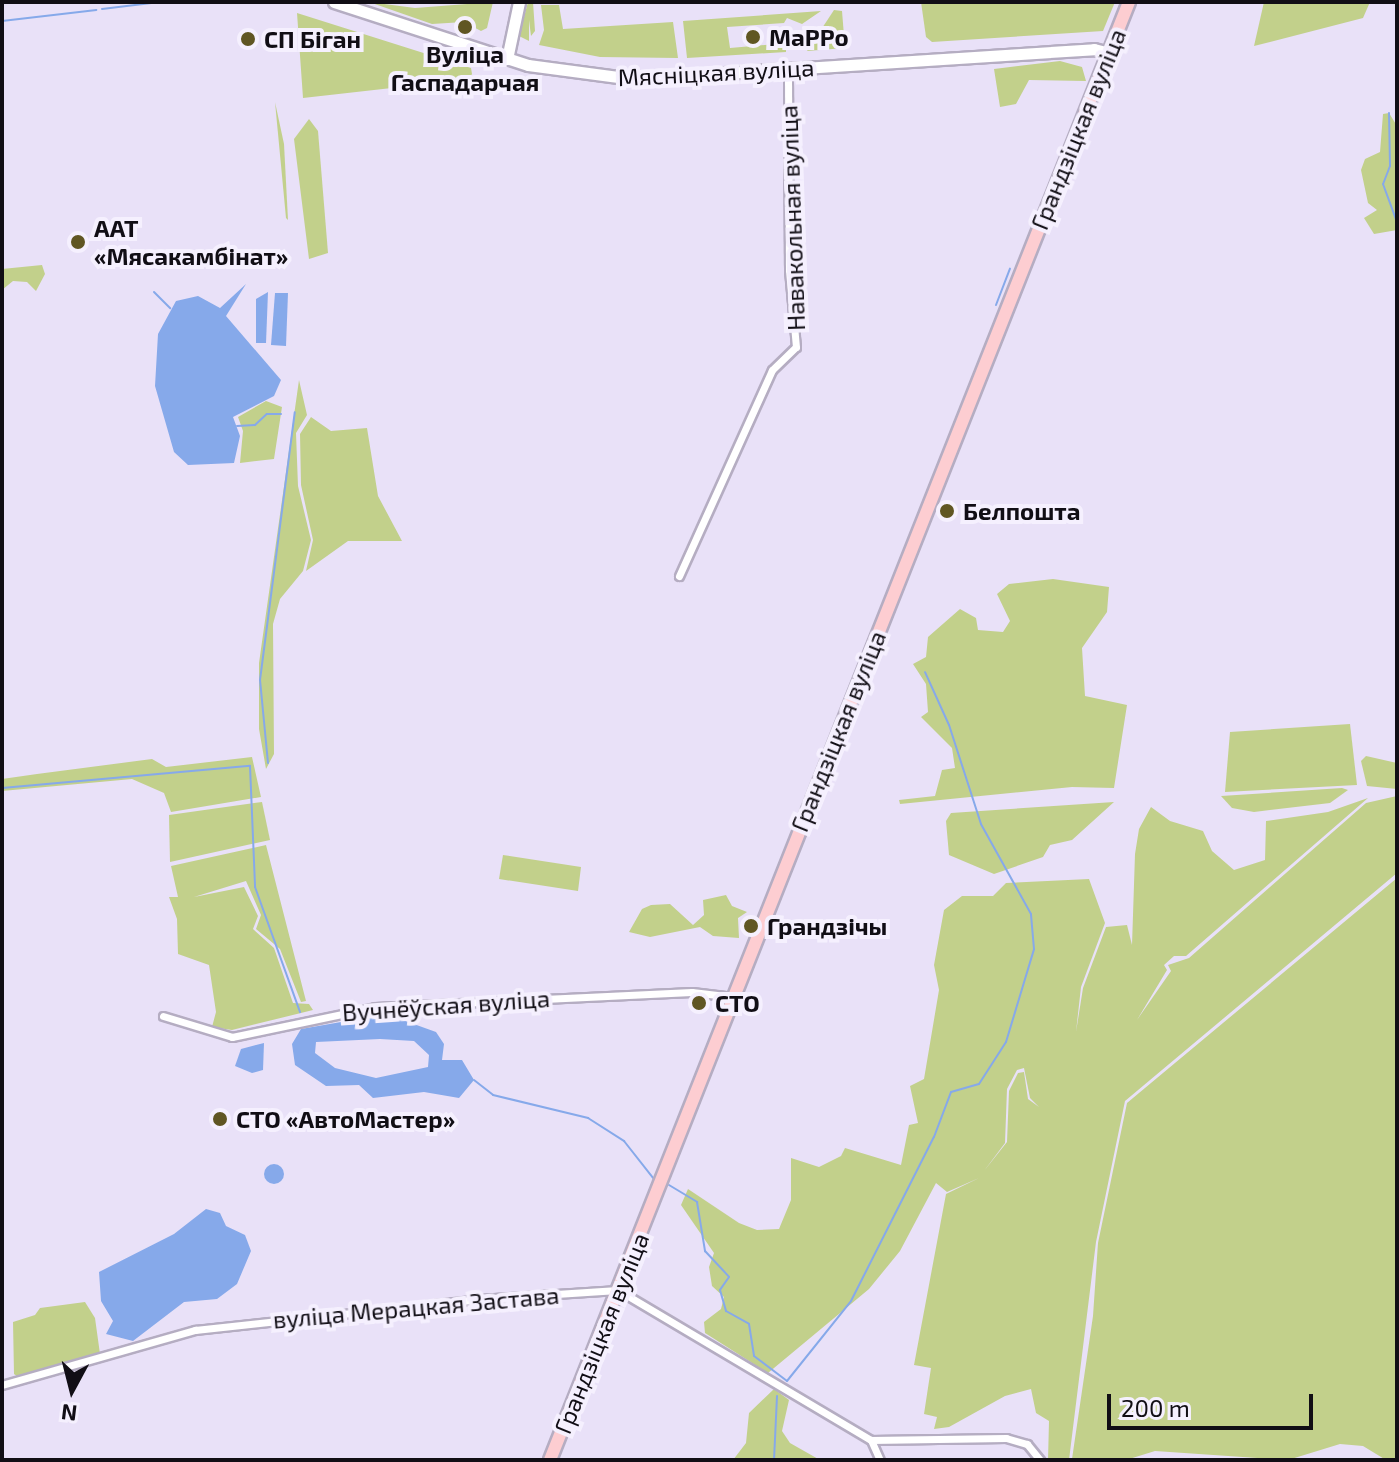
<!DOCTYPE html>
<meta charset="utf-8">
<style>
body{margin:0}
#map{position:relative;width:1399px;height:1462px;overflow:hidden;background:#e9e1f8;font-family:"Exo 2",sans-serif}
div>[style]{position:absolute}
[style*='--x']{left:calc(var(--x)*1px);top:calc(var(--y)*1px);width:calc(var(--w)*1px);rotate:calc(var(--a)*1deg)}
.green>*{inset:0;background:#c2d08b}
.water>*{inset:0;background:#86a9ea}
.round{border-radius:50%}
.stream>*{height:2px;margin:-1px;padding:0 1px;transform-origin:1px;border-radius:1px;background:#86a9ea}
.roads{filter:drop-shadow(2px 0 #b5adc2) drop-shadow(-2px 0 #b5adc2) drop-shadow(0 2px #b5adc2) drop-shadow(0 -2px #b5adc2)}
.street>*{height:7px;margin:-3.5px;padding:0 3.5px;transform-origin:3.5px;border-radius:3.5px;background:#fff}
.secondary>*{height:11px;margin:-5.5px;padding:0 5.5px;transform-origin:5.5px;border-radius:5.5px;background:#fff}
.primary>*{height:12px;margin:-6px;padding:0 6px;transform-origin:6px;border-radius:6px;background:#fdcdd1}
.dots>*{width:22px;height:22px;translate:-50% -50%;box-sizing:border-box;border:4px solid #f5f0fe;border-radius:50%}
span{translate:-50% -50%;white-space:nowrap;text-align:center;line-height:1.15;-webkit-text-stroke:8px #f5f0fe;paint-order:stroke}
.poi-label{font-size:24px;color:#110e15;font-weight:700}
.left{translate:0 -50%;text-align:left}
.street-label{font-size:24px;color:#110e15}
.frame{position:absolute;inset:0;border:4px solid #110e15;pointer-events:none}
.north{position:absolute;left:32px;top:1350px;width:80px;height:80px;-webkit-text-stroke:6px #f5f0fe;paint-order:stroke;rotate:187deg;font-size:22px;font-weight:700;line-height:32px;text-align:center;color:#110e15}
.north::after{content:'';display:block;margin:auto;width:28px;height:36px;background:#110e15;clip-path:polygon(50% 0,100% 100%,50% 72%,0 100%)}
.scale{position:absolute;left:1107px;top:1394px;width:206px;height:36px;box-sizing:border-box;border:4px solid #110e15;border-top:0;padding-left:10px;font-size:24px;line-height:28px;white-space:nowrap;color:#110e15;-webkit-text-stroke:6px #f5f0fe;paint-order:stroke}
</style>
<div id="map">
<div class="green">
<i style="clip-path:polygon(369px 2px,415px 8px,493px 2px,487px 28px,481px 31px,464px 22px,432px 24px)"></i>
<i style="clip-path:polygon(528px 2px,533px 2px,535px 31px,531px 36px,529px 20px,529px 41px,519px 36px)"></i>
<i style="clip-path:polygon(921px 2px,1115px 2px,1103px 31px,932px 42px,926px 37px)"></i>
<i style="clip-path:polygon(1264px 2px,1370px 2px,1363px 18px,1254px 46px)"></i>
<i style="clip-path:polygon(541px 5px,559px 5px,563px 29px,673px 22px,678px 58px,600px 57px,539px 45px,544px 30px)"></i>
<i style="clip-path:polygon(834px 10px,842px 11px,845px 48px,807px 51px)"></i>
<i style="clip-path:polygon(821px 11px,802px 24px,787px 18px,784px 23px,727px 27px,730px 48px,786px 43px,786px 52px,687px 58px,683px 21px)"></i>
<i style="clip-path:polygon(297px 13px,471px 68px,472px 74px,466px 84px,445px 82px,303px 98px)"></i>
<i style="clip-path:polygon(1060px 61px,1082px 67px,1086px 81px,1029px 80px,1016px 104px,1000px 107px,994px 69px)"></i>
<i style="clip-path:polygon(275px 102px,284px 144px,288px 220px,286px 218px)"></i>
<i style="clip-path:polygon(1389px 113px,1397px 126px,1397px 230px,1374px 234px,1364px 218px,1377px 210px,1368px 203px,1361px 170px,1365px 159px,1380px 152px,1383px 114px)"></i>
<i style="clip-path:polygon(309px 119px,318px 131px,328px 253px,309px 259px,294px 139px)"></i>
<i style="clip-path:polygon(42px 265px,45px 274px,36px 291px,27px 282px,13px 281px,2px 290px,2px 269px)"></i>
<i style="clip-path:polygon(299px 380px,307px 415px,296px 433px,298px 486px,311px 540px,303px 571px,280px 599px,273px 624px,274px 754px,266px 769px,259px 729px,259px 663px)"></i>
<i style="clip-path:polygon(266px 401px,282px 407px,274px 459px,240px 463px,243px 431px,238px 417px)"></i>
<i style="clip-path:polygon(311px 417px,331px 431px,367px 428px,378px 496px,402px 541px,348px 541px,306px 571px,313px 540px,301px 485px,300px 434px)"></i>
<i style="clip-path:polygon(1053px 579px,1109px 587px,1107px 612px,1082px 648px,1085px 696px,1127px 705px,1114px 788px,1072px 787px,900px 804px,899px 800px,935px 796px,942px 770px,955px 768px,952px 748px,921px 717px,928px 712px,926px 684px,913px 664px,926px 657px,928px 637px,960px 609px,976px 618px,978px 630px,1003px 632px,1010px 621px,997px 594px,1009px 584px)"></i>
<i style="clip-path:polygon(1350px 724px,1357px 785px,1225px 792px,1230px 732px)"></i>
<i style="clip-path:polygon(1366px 756px,1397px 763px,1397px 789px,1367px 786px,1361px 761px)"></i>
<i style="clip-path:polygon(252px 757px,261px 797px,171px 812px,164px 793px,132px 779px,2px 791px,2px 779px,37px 774px,152px 759px,166px 767px)"></i>
<i style="clip-path:polygon(1342px 788px,1348px 790px,1330px 803px,1254px 812px,1232px 808px,1221px 796px)"></i>
<i style="clip-path:polygon(evenodd,1397px 796px,1397px 873px,1125px 1101px,1096px 1242px,1069px 1460px,1048px 1460px,1049px 1421px,1036px 1413px,1031px 1389px,1005px 1396px,949px 1427px,934px 1429px,937px 1417px,924px 1414px,931px 1368px,914px 1365px,946px 1194px,979px 1178px,947px 1192px,936px 1183px,900px 1251px,869px 1289px,768px 1373px,705px 1333px,704px 1322px,721px 1309px,724px 1297px,712px 1286px,709px 1267px,714px 1253px,681px 1205px,688px 1189px,739px 1223px,757px 1230px,779px 1229px,791px 1200px,791px 1158px,819px 1167px,841px 1156px,845px 1148px,901px 1165px,909px 1125px,918px 1123px,910px 1086px,924px 1079px,939px 990px,934px 965px,944px 910px,962px 896px,993px 896px,1006px 883px,1089px 879px,1105px 923px,1081px 987px,1076px 1032px,1083px 988px,1106px 927px,1127px 925px,1132px 945px,1135px 854px,1139px 829px,1151px 807px,1170px 821px,1203px 831px,1212px 851px,1234px 870px,1265px 860px,1266px 821px,1328px 812px,1368px 798px,1186px 956px,1174px 956px,1164px 965px,1167px 970px,1137px 1020px,1171px 971px,1168px 965px,1189px 958px,1366px 803px,1397px 796px,1024px 1068px,1030px 1098px,1039px 1107px,1028px 1099px,1024px 1072px,1018px 1073px,1009px 1091px,1007px 1142px,984px 1171px,1005px 1143px,1007px 1089px,1017px 1070px,1024px 1068px)"></i>
<i style="clip-path:polygon(262px 802px,270px 840px,170px 862px,169px 815px)"></i>
<i style="clip-path:polygon(1114px 802px,1072px 840px,1050px 845px,1043px 857px,994px 874px,949px 855px,946px 821px,951px 813px)"></i>
<i style="clip-path:polygon(266px 845px,306px 1001px,301px 1002px,280px 949px,256px 929px,261px 915px,246px 881px,194px 897px,244px 887px,258px 916px,253px 929px,274px 948px,293px 1003px,309px 1004px,313px 1010px,232px 1030px,212px 1027px,216px 1012px,209px 965px,178px 954px,177px 919px,169px 897px,178px 897px,171px 866px)"></i>
<i style="clip-path:polygon(503px 855px,581px 867px,578px 891px,499px 879px)"></i>
<i style="clip-path:polygon(1397px 878px,1397px 1460px,1386px 1460px,1363px 1446px,1340px 1444px,1288px 1460px,1155px 1451px,1126px 1460px,1072px 1459px,1093px 1316px,1098px 1243px,1127px 1103px)"></i>
<i style="clip-path:polygon(726px 895px,732px 906px,747px 912px,738px 918px,739px 938px,713px 936px,700px 927px,650px 937px,629px 932px,642px 909px,651px 905px,670px 904px,693px 925px,704px 915px,703px 900px)"></i>
<i style="clip-path:polygon(85px 1302px,95px 1318px,100px 1354px,18px 1377px,14px 1374px,13px 1322px,35px 1315px,40px 1308px)"></i>
<i style="clip-path:polygon(774px 1389px,789px 1400px,782px 1431px,790px 1443px,820px 1460px,733px 1460px,746px 1443px,749px 1413px)"></i>
</div>
<div class="water">
<i style="clip-path:polygon(246px 284px,226px 316px,281px 380px,274px 396px,233px 417px,240px 436px,234px 463px,188px 465px,174px 452px,155px 386px,158px 334px,176px 301px,198px 296px,220px 308px)"></i>
<i style="clip-path:polygon(268px 292px,266px 343px,256px 343px,256px 299px)"></i>
<i style="clip-path:polygon(275px 293px,288px 293px,286px 346px,271px 345px)"></i>
<i style="clip-path:polygon(evenodd,364px 1018px,397px 1018px,436px 1032px,444px 1044px,442px 1060px,462px 1060px,474px 1080px,459px 1098px,424px 1092px,373px 1098px,359px 1085px,326px 1086px,295px 1065px,292px 1044px,301px 1029px,364px 1018px,380px 1039px,414px 1041px,429px 1055px,428px 1067px,376px 1078px,335px 1068px,315px 1053px,316px 1042px,380px 1039px)"></i>
<i style="clip-path:polygon(264px 1043px,263px 1070px,252px 1073px,235px 1066px,241px 1049px)"></i>
<i class="round" style="left:264px;top:1164px;width:20px;height:20px"></i>
<i style="clip-path:polygon(206px 1209px,220px 1213px,226px 1226px,245px 1235px,251px 1251px,237px 1284px,217px 1299px,184px 1302px,133px 1341px,106px 1334px,113px 1321px,101px 1301px,99px 1272px,174px 1234px)"></i>
</div>
<div class="stream">
<i style="--x:102;--y:9;--w:58;--a:-6.9"></i>
<i style="--x:2;--y:21;--w:95;--a:-6.7"></i>
<i style="--x:1389;--y:113;--w:53;--a:88.9"></i>
<i style="--x:1390;--y:166;--w:19;--a:111"></i>
<i style="--x:1383;--y:184;--w:40;--a:69.8"></i>
<i style="--x:154;--y:292;--w:23;--a:45"></i>
<i style="--x:996;--y:305;--w:39;--a:-69"></i>
<i style="--x:237;--y:426;--w:18;--a:-3"></i>
<i style="--x:255;--y:425;--w:16;--a:-43"></i>
<i style="--x:267;--y:414;--w:14;--a:0"></i>
<i style="--x:268;--y:763;--w:83;--a:-95.5"></i>
<i style="--x:260;--y:680;--w:270;--a:-82.6"></i>
<i style="--x:2;--y:788;--w:249;--a:-5.1"></i>
<i style="--x:250;--y:766;--w:121;--a:87.6"></i>
<i style="--x:255;--y:887;--w:133;--a:70.2"></i>
<i style="--x:474;--y:1080;--w:24;--a:38"></i>
<i style="--x:493;--y:1095;--w:98;--a:13.6"></i>
<i style="--x:588;--y:1118;--w:43;--a:32.6"></i>
<i style="--x:624;--y:1141;--w:47;--a:51.9"></i>
<i style="--x:669;--y:1185;--w:33;--a:31"></i>
<i style="--x:697;--y:1202;--w:50;--a:80.7"></i>
<i style="--x:705;--y:1251;--w:35;--a:47"></i>
<i style="--x:729;--y:1277;--w:16;--a:125"></i>
<i style="--x:720;--y:1290;--w:22;--a:74"></i>
<i style="--x:726;--y:1311;--w:26;--a:29"></i>
<i style="--x:749;--y:1324;--w:32;--a:81"></i>
<i style="--x:754;--y:1356;--w:41;--a:37.1"></i>
<i style="--x:787;--y:1381;--w:102;--a:-51.3"></i>
<i style="--x:851;--y:1301;--w:184;--a:-63.2"></i>
<i style="--x:934;--y:1137;--w:48;--a:-69.3"></i>
<i style="--x:951;--y:1092;--w:29;--a:-16"></i>
<i style="--x:979;--y:1084;--w:50;--a:-57.3"></i>
<i style="--x:1006;--y:1042;--w:97;--a:-73.2"></i>
<i style="--x:1034;--y:949;--w:35;--a:-95"></i>
<i style="--x:1031;--y:914;--w:103;--a:-119.1"></i>
<i style="--x:981;--y:824;--w:104;--a:-107.9"></i>
<i style="--x:949;--y:725;--w:58;--a:-114.4"></i>
<i style="--x:774;--y:1460;--w:64;--a:-87.3"></i>
</div>
<div class="roads">
<div class="street">
<i style="--x:679;--y:576;--w:226;--a:-65.7"></i>
<i style="--x:772;--y:370;--w:33;--a:-44"></i>
<i style="--x:796;--y:347;--w:77;--a:-95.2"></i>
<i style="--x:789;--y:270;--w:200;--a:-90.3"></i>
<i style="--x:163;--y:1016;--w:72;--a:16.9"></i>
<i style="--x:232;--y:1037;--w:146;--a:-11.8"></i>
<i style="--x:375;--y:1007;--w:317;--a:-2.7"></i>
<i style="--x:692;--y:992;--w:42;--a:6.8"></i>
<i style="--x:2;--y:1385;--w:201;--a:-15.9"></i>
<i style="--x:195;--y:1330;--w:286;--a:-6.2"></i>
<i style="--x:479;--y:1299;--w:139;--a:-3.7"></i>
<i style="--x:618;--y:1290;--w:294;--a:30.7"></i>
<i style="--x:871;--y:1440;--w:22;--a:66"></i>
<i style="--x:871;--y:1440;--w:135;--a:-0.8"></i>
<i style="--x:1006;--y:1438;--w:22;--a:16"></i>
<i style="--x:1027;--y:1444;--w:21;--a:51"></i>
</div>
<div class="secondary">
<i style="--x:334;--y:2;--w:204;--a:18"></i>
<i style="--x:528;--y:65;--w:106;--a:7.6"></i>
<i style="--x:633;--y:79;--w:462;--a:-3.7"></i>
<i style="--x:1094;--y:49;--w:16;--a:15"></i>
<i style="--x:507;--y:59;--w:58;--a:-78.1"></i>
</div>
<div class="primary">
<i style="--x:550;--y:1460;--w:1569;--a:-68.34"></i>
</div>
</div>
<div class="dots">
<i style="left:465px;top:27px;background:#605623"></i>
<i style="left:753px;top:37px;background:#605623"></i>
<i style="left:248px;top:39px;background:#605623"></i>
<i style="left:78px;top:242px;background:#605623"></i>
<i style="left:947px;top:511px;background:#605623"></i>
<i style="left:751px;top:926px;background:#605623"></i>
<i style="left:699px;top:1003px;background:#605623"></i>
<i style="left:220px;top:1119px;background:#605623"></i>
</div>
<div class="poi-label">
<span class="left" style="left:769px;top:37px">МаРРо</span>
<span class="left" style="left:264px;top:39px">СП Біган</span>
<span style="left:465px;top:68px">Вуліца<br>Гаспадарчая</span>
<span class="left" style="left:94px;top:242px">ААТ<br>«Мясакамбінат»</span>
<span class="left" style="left:963px;top:511px">Белпошта</span>
<span class="left" style="left:767px;top:926px">Грандзічы</span>
<span class="left" style="left:715px;top:1003px">СТО</span>
<span class="left" style="left:236px;top:1119px">СТО «АвтоМастер»</span>
</div>
<div class="street-label">
<span style="left:716px;top:72px;rotate:-3deg">Мясніцкая вуліца</span>
<span style="left:1078px;top:129px;rotate:-68deg">Грандзіцкая вуліца</span>
<span style="left:792px;top:218px;rotate:-92deg">Навакольная вуліца</span>
<span style="left:838px;top:731px;rotate:-68deg">Грандзіцкая вуліца</span>
<span style="left:446px;top:1005px;rotate:-4deg">Вучнёўская вуліца</span>
<span style="left:416px;top:1307px;rotate:-5deg">вуліца Мерацкая Застава</span>
<span style="left:601px;top:1333px;rotate:-68deg">Грандзіцкая вуліца</span>
</div>
<div class="frame"></div>
<div class="north">N</div>
<div class="scale">200 m</div>
</div>
